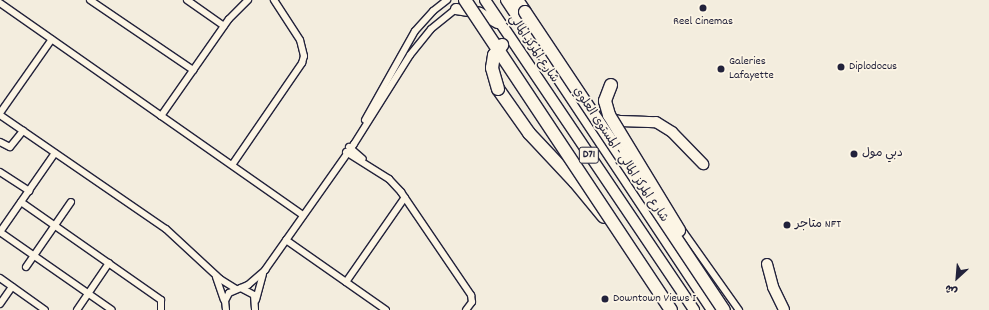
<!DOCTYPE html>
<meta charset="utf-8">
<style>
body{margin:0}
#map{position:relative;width:989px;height:310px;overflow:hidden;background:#f3edde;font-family:Dekko,"Playpen Sans Arabic",sans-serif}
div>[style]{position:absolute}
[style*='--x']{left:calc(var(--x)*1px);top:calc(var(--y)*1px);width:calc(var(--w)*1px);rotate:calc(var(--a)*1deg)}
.roads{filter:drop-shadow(1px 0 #22223b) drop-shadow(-1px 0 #22223b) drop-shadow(0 1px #22223b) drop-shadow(0 -1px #22223b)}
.street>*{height:6px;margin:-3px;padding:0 3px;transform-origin:3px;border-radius:3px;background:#fcf5e5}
.primary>*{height:10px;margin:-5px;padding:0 5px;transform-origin:5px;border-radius:5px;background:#fcf5e5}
.highway>*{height:12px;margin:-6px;padding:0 6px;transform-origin:6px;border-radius:6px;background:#fcf5e5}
.bridges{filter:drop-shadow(1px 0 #22223b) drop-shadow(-1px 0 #22223b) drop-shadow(0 1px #22223b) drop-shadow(0 -1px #22223b)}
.highway-bridge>*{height:12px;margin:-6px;padding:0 6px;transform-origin:6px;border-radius:6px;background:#fcf5e5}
.dots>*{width:11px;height:11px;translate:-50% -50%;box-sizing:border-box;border:2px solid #fcf5e5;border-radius:50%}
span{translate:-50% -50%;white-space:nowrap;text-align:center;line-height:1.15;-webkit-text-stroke:3.5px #fcf5e5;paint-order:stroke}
.shield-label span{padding:1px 3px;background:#fcf5e5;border:1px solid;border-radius:3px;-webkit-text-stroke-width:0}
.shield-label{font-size:11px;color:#22223b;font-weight:700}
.poi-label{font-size:12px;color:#22223b}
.left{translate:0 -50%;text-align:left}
.street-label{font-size:12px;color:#22223b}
.north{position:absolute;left:937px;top:258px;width:40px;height:40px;-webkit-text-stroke:3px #fcf5e5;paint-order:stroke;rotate:206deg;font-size:11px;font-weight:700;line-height:16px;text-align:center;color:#22223b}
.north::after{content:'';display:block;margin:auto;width:14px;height:18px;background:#22223b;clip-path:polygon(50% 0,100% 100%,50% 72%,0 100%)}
</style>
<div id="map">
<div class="roads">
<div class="street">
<i style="--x:90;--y:0;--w:125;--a:34.2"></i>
<i style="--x:187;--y:0;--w:45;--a:35.1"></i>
<i style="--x:0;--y:3;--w:370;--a:35"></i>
<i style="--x:0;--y:113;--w:90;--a:-54.9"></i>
<i style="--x:0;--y:115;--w:201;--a:34.5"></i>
<i style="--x:166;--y:229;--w:74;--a:42.8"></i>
<i style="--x:220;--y:279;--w:19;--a:32"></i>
<i style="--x:161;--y:116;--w:118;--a:-55"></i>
<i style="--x:229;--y:19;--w:27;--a:-45"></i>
<i style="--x:365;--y:120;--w:102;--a:-60.7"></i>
<i style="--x:415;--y:31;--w:27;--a:-48"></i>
<i style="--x:433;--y:11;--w:18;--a:-38"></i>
<i style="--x:0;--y:142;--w:11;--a:27"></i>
<i style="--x:10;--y:147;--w:21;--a:-51"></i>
<i style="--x:349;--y:147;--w:18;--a:41"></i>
<i style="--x:346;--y:152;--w:51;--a:32.1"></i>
<i style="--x:389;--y:179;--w:18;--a:47"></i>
<i style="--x:401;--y:192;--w:125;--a:55.8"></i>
<i style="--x:471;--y:295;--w:7;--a:82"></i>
<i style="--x:472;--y:302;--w:10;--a:127"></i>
<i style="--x:232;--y:165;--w:124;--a:-55.5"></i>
<i style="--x:302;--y:63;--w:7;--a:-74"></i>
<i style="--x:304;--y:56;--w:16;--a:-104"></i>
<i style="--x:300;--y:40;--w:48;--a:-123"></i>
<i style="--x:0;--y:172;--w:35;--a:33"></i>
<i style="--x:21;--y:202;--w:171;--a:35"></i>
<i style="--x:161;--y:300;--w:10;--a:90"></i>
<i style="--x:680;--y:227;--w:102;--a:54.6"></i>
<i style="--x:0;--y:232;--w:136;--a:34.9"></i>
<i style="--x:0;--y:232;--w:96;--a:-55.2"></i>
<i style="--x:286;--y:240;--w:122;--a:35"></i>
<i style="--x:26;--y:267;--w:79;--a:-55.3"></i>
<i style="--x:216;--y:277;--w:24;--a:71"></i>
<i style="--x:0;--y:278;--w:55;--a:35.4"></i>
<i style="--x:346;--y:282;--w:103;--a:-55.2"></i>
<i style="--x:241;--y:288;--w:15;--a:28"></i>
<i style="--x:254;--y:295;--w:15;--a:86"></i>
<i style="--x:256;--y:300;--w:27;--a:-75"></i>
<i style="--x:0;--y:304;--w:21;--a:-55"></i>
<i style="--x:77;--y:310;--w:57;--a:-55.8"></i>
<i style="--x:226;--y:310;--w:9;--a:-96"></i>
<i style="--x:225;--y:301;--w:9;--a:-63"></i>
<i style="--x:229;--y:293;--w:21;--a:-23"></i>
<i style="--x:248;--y:285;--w:23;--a:-41"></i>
<i style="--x:265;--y:270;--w:154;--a:-54.8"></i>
<i style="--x:354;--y:144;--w:105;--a:-57.8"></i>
<i style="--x:410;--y:55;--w:33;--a:-51"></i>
<i style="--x:431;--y:29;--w:32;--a:-39"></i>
</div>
<div class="primary">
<i style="--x:485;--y:0;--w:374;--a:56"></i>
<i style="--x:506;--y:0;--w:372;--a:56.4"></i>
<i style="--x:456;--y:9;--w:24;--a:9"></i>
<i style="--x:480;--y:13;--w:20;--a:30"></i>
<i style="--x:591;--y:115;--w:30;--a:12"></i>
<i style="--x:620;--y:121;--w:36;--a:2"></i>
<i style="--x:656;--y:122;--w:19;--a:32"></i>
<i style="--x:672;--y:132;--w:45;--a:45.9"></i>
<i style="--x:767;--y:264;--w:24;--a:75"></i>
<i style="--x:773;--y:287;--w:25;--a:64"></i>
</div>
<div class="highway">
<i style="--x:517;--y:0;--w:14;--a:56"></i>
<i style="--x:498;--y:89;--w:54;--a:54.8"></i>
<i style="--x:529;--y:133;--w:67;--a:46.8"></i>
<i style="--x:575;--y:182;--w:45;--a:50.4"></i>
</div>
</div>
<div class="bridges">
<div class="highway-bridge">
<i style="--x:465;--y:0;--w:372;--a:56.4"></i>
<i style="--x:525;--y:12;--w:358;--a:56.3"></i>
<i style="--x:611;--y:85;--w:17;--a:111"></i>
<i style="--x:605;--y:101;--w:15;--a:74"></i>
<i style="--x:609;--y:115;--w:135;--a:58.7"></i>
<i style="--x:498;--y:89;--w:22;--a:-106"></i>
<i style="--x:492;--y:68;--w:13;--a:-81"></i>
<i style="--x:494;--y:55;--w:13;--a:-51"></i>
</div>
</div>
<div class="dots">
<i style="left:703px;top:8px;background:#22223b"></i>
<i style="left:841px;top:67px;background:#22223b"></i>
<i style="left:721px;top:69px;background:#22223b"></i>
<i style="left:854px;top:154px;background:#22223b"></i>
<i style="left:787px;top:225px;background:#22223b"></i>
<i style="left:605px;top:299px;background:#22223b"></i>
</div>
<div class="shield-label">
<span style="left:589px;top:155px">D71</span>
</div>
<div class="poi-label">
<span style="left:703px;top:22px">Reel Cinemas</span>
<span class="left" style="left:729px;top:69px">Galeries<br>Lafayette</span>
<span class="left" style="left:849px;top:67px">Diplodocus</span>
<span class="left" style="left:862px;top:154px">دبي مول</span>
<span class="left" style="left:795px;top:225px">متاجر NFT</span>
<span class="left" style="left:613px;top:299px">Downtown Views I</span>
</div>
<div class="street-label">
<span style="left:533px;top:49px;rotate:56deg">شارع المركز المالي</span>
<span style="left:620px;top:155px;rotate:56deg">شارع المركز المالي - المستوى العلوي</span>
</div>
<div class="north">ش</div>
</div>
